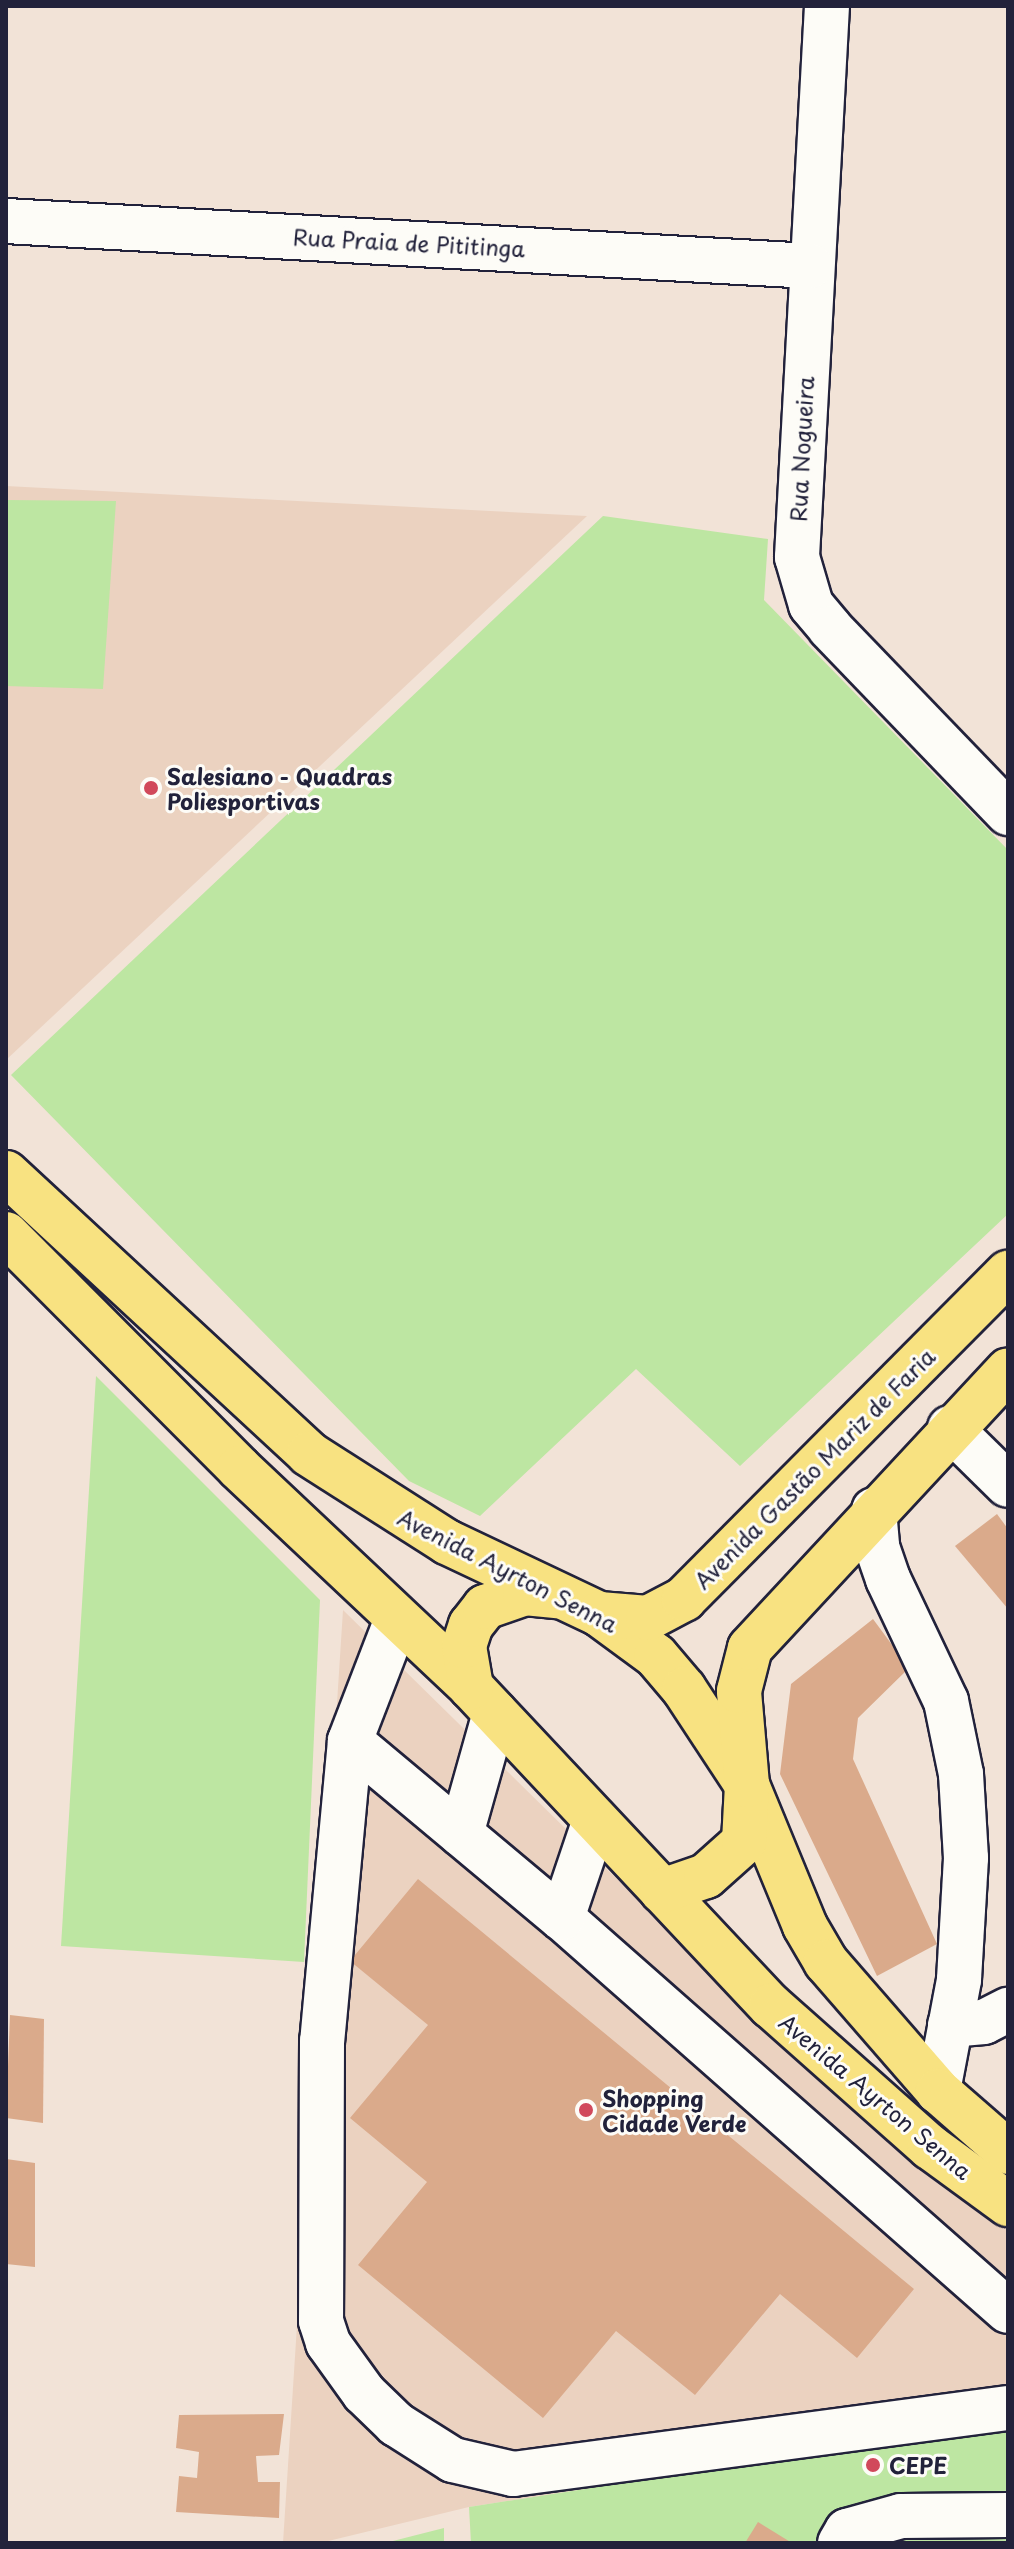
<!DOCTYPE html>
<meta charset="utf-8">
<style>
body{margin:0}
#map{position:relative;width:1014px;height:2549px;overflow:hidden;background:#f2e3d7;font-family:"Playpen Sans",sans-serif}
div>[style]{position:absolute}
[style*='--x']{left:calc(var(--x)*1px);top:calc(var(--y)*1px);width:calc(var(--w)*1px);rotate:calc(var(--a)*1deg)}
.built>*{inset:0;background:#ebd2c0}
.green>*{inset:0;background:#bde6a2}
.building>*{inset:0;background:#daaa8b}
.roads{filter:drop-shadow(2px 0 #22223b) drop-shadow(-2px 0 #22223b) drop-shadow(0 2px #22223b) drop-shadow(0 -2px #22223b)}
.minor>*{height:44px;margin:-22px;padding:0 22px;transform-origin:22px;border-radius:22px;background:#fdfcf7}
.major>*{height:44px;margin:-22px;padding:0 22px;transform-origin:22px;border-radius:22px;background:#f8e281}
.dots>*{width:22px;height:22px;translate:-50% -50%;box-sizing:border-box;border:4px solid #fdfcf7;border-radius:50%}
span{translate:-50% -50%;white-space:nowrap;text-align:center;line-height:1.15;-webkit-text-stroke:6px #fdfcf7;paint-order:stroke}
.street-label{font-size:22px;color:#22223b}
.poi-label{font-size:22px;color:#22223b;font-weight:700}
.left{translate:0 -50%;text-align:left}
.frame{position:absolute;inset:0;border:8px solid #22223b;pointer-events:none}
</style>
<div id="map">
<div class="built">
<i style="clip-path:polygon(6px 486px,587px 516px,6px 1060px)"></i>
<i style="clip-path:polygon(343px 1610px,795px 2054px,1008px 2223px,1008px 2423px,469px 2507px,320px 2543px,283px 2543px)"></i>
</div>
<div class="green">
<i style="clip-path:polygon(6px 500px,116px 501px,103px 689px,6px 686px)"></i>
<i style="clip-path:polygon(603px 516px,768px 539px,764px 600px,1008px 850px,1008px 1214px,740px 1466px,636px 1369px,480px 1516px,409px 1481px,11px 1075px)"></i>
<i style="clip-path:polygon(96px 1376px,320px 1600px,304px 1962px,61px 1946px)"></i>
<i style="clip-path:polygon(1008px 2423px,1008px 2543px,471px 2543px,469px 2507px)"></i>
<i style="clip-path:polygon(444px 2528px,444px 2543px,385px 2543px)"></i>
</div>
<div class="building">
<i style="clip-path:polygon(997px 1514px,1008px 1529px,1008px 1609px,955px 1546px)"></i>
<i style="clip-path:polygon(873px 1619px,909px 1668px,858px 1718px,853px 1759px,937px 1944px,877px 1976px,780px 1774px,791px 1684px)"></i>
<i style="clip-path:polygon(418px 1879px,914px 2289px,857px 2358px,780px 2294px,695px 2395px,616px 2331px,543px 2418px,358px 2265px,427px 2182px,350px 2118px,428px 2025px,350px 1961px)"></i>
<i style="clip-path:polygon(10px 2015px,44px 2019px,43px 2123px,6px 2118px)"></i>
<i style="clip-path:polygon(6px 2159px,35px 2163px,35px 2267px,6px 2264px)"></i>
<i style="clip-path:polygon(284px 2414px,279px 2455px,256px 2456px,258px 2482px,280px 2482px,279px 2518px,176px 2512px,179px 2476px,197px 2478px,199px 2452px,176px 2448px,179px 2415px)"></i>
<i style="clip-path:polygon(758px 2522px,792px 2543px,745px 2543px)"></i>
</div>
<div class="roads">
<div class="minor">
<i style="--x:827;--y:6;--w:552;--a:93.12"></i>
<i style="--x:797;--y:557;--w:50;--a:73.7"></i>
<i style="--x:811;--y:605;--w:30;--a:50"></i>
<i style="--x:830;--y:628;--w:257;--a:46.1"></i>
<i style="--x:6;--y:221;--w:806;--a:3.2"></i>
<i style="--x:950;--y:1428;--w:81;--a:44.5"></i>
<i style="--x:874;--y:1510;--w:37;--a:85"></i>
<i style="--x:877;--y:1547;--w:34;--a:71"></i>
<i style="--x:888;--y:1579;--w:135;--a:64.6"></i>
<i style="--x:946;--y:1701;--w:75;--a:78.4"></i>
<i style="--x:961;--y:1774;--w:84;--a:86.6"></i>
<i style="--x:966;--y:1858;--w:122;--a:93.3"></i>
<i style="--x:959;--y:1980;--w:113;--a:100.7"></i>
<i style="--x:397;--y:1619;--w:131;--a:111.1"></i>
<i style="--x:350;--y:1741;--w:301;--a:95.3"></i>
<i style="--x:322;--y:2041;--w:280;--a:90.2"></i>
<i style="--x:321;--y:2321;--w:23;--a:72"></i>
<i style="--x:328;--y:2343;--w:62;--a:54.2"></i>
<i style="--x:364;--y:2393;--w:45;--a:44.1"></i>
<i style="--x:396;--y:2424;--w:67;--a:32.3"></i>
<i style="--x:453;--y:2460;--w:62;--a:13.1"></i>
<i style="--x:513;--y:2474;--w:499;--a:-7.6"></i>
<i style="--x:350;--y:1741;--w:276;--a:39.9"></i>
<i style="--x:562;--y:1918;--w:594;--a:41.39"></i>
<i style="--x:461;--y:1834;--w:126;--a:-74.3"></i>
<i style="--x:562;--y:1918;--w:103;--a:-71.4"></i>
<i style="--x:950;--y:2025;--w:34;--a:-5"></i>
<i style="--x:984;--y:2022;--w:27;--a:-27"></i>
<i style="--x:840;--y:2543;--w:14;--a:-60"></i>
<i style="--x:847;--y:2531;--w:56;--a:-15.5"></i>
<i style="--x:901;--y:2516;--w:107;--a:-0.5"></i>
</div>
<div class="major">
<i style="--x:6;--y:1173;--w:413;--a:42.8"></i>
<i style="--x:309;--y:1454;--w:164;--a:32.5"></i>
<i style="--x:447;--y:1542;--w:168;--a:25.3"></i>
<i style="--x:599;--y:1614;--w:71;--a:36.4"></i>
<i style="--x:656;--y:1656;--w:43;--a:49.7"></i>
<i style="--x:684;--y:1689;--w:115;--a:56.7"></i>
<i style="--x:747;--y:1785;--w:152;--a:67.6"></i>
<i style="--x:805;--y:1926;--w:42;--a:59.7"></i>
<i style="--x:826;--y:1962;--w:171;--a:49"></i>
<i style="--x:938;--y:2091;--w:93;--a:41.1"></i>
<i style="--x:6;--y:1234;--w:330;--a:45.1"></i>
<i style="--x:239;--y:1468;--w:319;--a:43.3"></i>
<i style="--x:471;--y:1687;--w:438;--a:46.8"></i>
<i style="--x:771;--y:2006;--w:213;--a:41.6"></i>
<i style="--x:930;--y:2147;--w:97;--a:36.2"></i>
<i style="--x:599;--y:1614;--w:49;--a:4.7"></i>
<i style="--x:648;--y:1618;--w:41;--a:-27.8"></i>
<i style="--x:684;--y:1599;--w:460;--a:-45.2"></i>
<i style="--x:471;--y:1687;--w:42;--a:-99.7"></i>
<i style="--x:464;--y:1646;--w:22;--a:-72"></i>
<i style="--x:471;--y:1625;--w:23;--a:-52"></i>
<i style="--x:485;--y:1607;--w:42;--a:-19.3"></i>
<i style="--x:525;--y:1593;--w:31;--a:6"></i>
<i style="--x:662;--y:1891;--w:46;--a:-18.8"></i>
<i style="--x:706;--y:1876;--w:51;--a:-41.8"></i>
<i style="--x:744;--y:1842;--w:57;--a:-87"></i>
<i style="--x:747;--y:1785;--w:94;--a:-94.9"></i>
<i style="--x:739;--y:1691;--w:44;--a:-75.7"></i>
<i style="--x:750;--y:1648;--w:379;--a:-47.1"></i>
</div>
</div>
<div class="dots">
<i style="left:151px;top:788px;background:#d1495b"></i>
<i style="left:586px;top:2110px;background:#d1495b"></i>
<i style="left:873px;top:2465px;background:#d1495b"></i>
</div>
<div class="street-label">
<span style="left:409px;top:242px;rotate:3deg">Rua Praia de Pititinga</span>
<span style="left:801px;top:449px;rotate:-87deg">Rua Nogueira</span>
<span style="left:814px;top:1468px;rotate:-45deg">Avenida Gastão Mariz de Faria</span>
<span style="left:508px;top:1570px;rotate:27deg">Avenida Ayrton Senna</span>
<span style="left:876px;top:2096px;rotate:40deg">Avenida Ayrton Senna</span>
</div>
<div class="poi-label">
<span class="left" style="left:167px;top:788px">Salesiano - Quadras<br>Poliesportivas</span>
<span class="left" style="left:602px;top:2110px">Shopping<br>Cidade Verde</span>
<span class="left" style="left:889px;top:2465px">CEPE</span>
</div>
<div class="frame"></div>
</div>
